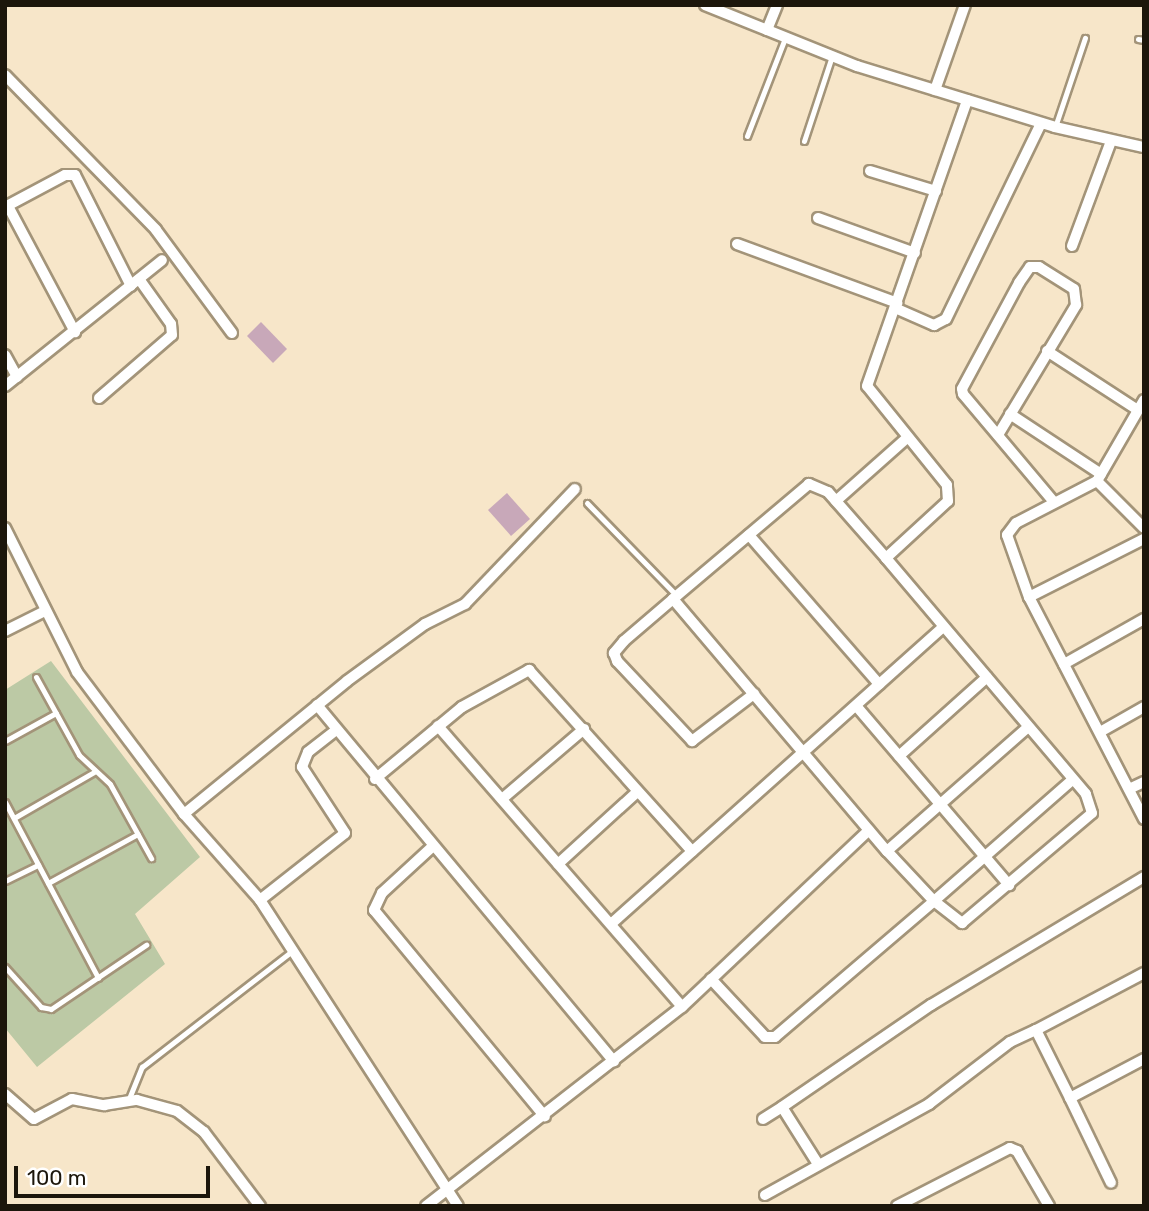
<!DOCTYPE html>
<style>
body{margin:0}
#map{position:relative;width:1149px;height:1211px;overflow:hidden;background:#f7e6c9;font-family:Rubik,sans-serif}
div>[style]{position:absolute}
[style*='--x']{left:calc(var(--x)*1px);top:calc(var(--y)*1px);width:calc(var(--w)*1px);rotate:calc(var(--a)*1deg)}
.green>*{inset:0;background:#bcc9a5}
.building>*{inset:0;background:#c8a8b9}
.roads{filter:drop-shadow(2px 0 #a39479) drop-shadow(-2px 0 #a39479) drop-shadow(0 2px #a39479) drop-shadow(0 -2px #a39479)}
.lane>*{height:5px;margin:-2.5px;padding:0 2.5px;transform-origin:2.5px;border-radius:2.5px;background:#fff}
.street>*{height:10px;margin:-5px;padding:0 5px;transform-origin:5px;border-radius:5px;background:#fff}
span{translate:-50% -50%;white-space:nowrap;text-align:center;line-height:1.15;-webkit-text-stroke:6px #fff;paint-order:stroke}
.frame{position:absolute;inset:0;border:7px solid #1c160b;pointer-events:none}
.scale{position:absolute;left:14px;top:1166px;width:196px;height:32px;box-sizing:border-box;border:4px solid #1c160b;border-top:0;padding-left:9px;font-size:21px;line-height:24px;white-space:nowrap;color:#1c160b;-webkit-text-stroke:5px #fff;paint-order:stroke}
</style>
<div id="map">
<div class="green">
<i style="clip-path:polygon(51px 661px,200px 857px,135px 914px,165px 964px,37px 1067px,5px 1028px,5px 690px)"></i>
</div>
<div class="building">
<i style="clip-path:polygon(261px 322px,287px 349px,273px 363px,247px 336px)"></i>
<i style="clip-path:polygon(507px 493px,530px 519px,511px 536px,488px 510px)"></i>
</div>
<div class="roads">
<div class="lane">
<i style="--x:1138;--y:39;--w:6;--a:9"></i>
<i style="--x:1055;--y:127;--w:94;--a:-71.4"></i>
<i style="--x:747;--y:136;--w:105;--a:-68.8"></i>
<i style="--x:804;--y:141;--w:89;--a:-71.8"></i>
<i style="--x:587;--y:503;--w:129;--a:45.9"></i>
<i style="--x:36;--y:677;--w:89;--a:61.1"></i>
<i style="--x:79;--y:755;--w:42;--a:43.1"></i>
<i style="--x:110;--y:784;--w:85;--a:61"></i>
<i style="--x:5;--y:741;--w:58;--a:-28.8"></i>
<i style="--x:5;--y:802;--w:199;--a:62.1"></i>
<i style="--x:14;--y:818;--w:92;--a:-29.9"></i>
<i style="--x:5;--y:881;--w:37;--a:-26"></i>
<i style="--x:48;--y:883;--w:102;--a:-28.6"></i>
<i style="--x:5;--y:967;--w:54;--a:48"></i>
<i style="--x:41;--y:1007;--w:10;--a:11"></i>
<i style="--x:51;--y:1009;--w:115;--a:-34"></i>
<i style="--x:128;--y:1101;--w:37;--a:-68"></i>
<i style="--x:142;--y:1067;--w:190;--a:-37.7"></i>
</div>
<div class="street">
<i style="--x:705;--y:5;--w:164;--a:21.9"></i>
<i style="--x:857;--y:66;--w:207;--a:17.1"></i>
<i style="--x:1055;--y:127;--w:91;--a:12.7"></i>
<i style="--x:767;--y:30;--w:27;--a:-68"></i>
<i style="--x:5;--y:75;--w:216;--a:45.7"></i>
<i style="--x:156;--y:230;--w:128;--a:53.6"></i>
<i style="--x:935;--y:90;--w:90;--a:-70.6"></i>
<i style="--x:870;--y:171;--w:69;--a:16.9"></i>
<i style="--x:8;--y:206;--w:143;--a:62"></i>
<i style="--x:5;--y:207;--w:68;--a:-28.1"></i>
<i style="--x:65;--y:175;--w:10;--a:0"></i>
<i style="--x:75;--y:175;--w:124;--a:63.2"></i>
<i style="--x:818;--y:218;--w:103;--a:19.8"></i>
<i style="--x:737;--y:244;--w:171;--a:20.2"></i>
<i style="--x:1072;--y:246;--w:112;--a:-69.6"></i>
<i style="--x:895;--y:308;--w:43;--a:23.6"></i>
<i style="--x:934;--y:325;--w:13;--a:-27"></i>
<i style="--x:946;--y:319;--w:218;--a:-64.1"></i>
<i style="--x:1047;--y:351;--w:108;--a:33"></i>
<i style="--x:5;--y:355;--w:25;--a:61"></i>
<i style="--x:5;--y:386;--w:201;--a:-38.7"></i>
<i style="--x:99;--y:398;--w:96;--a:-40.8"></i>
<i style="--x:172;--y:335;--w:11;--a:-95"></i>
<i style="--x:171;--y:324;--w:55;--a:-125.4"></i>
<i style="--x:1144;--y:400;--w:94;--a:120.1"></i>
<i style="--x:1097;--y:481;--w:91;--a:152.6"></i>
<i style="--x:1016;--y:523;--w:15;--a:127"></i>
<i style="--x:1007;--y:535;--w:66;--a:70.5"></i>
<i style="--x:1029;--y:597;--w:250;--a:62.6"></i>
<i style="--x:1010;--y:414;--w:109;--a:33.4"></i>
<i style="--x:998;--y:435;--w:152;--a:-59"></i>
<i style="--x:1076;--y:305;--w:16;--a:-97"></i>
<i style="--x:1074;--y:289;--w:41;--a:-147.8"></i>
<i style="--x:1039;--y:267;--w:9;--a:180"></i>
<i style="--x:1030;--y:267;--w:19;--a:125"></i>
<i style="--x:1019;--y:283;--w:120;--a:118.3"></i>
<i style="--x:962;--y:389;--w:5;--a:79"></i>
<i style="--x:963;--y:394;--w:141;--a:49.9"></i>
<i style="--x:1097;--y:481;--w:66;--a:45"></i>
<i style="--x:836;--y:501;--w:95;--a:-41.6"></i>
<i style="--x:5;--y:528;--w:161;--a:63.4"></i>
<i style="--x:77;--y:672;--w:178;--a:53"></i>
<i style="--x:184;--y:814;--w:115;--a:48.5"></i>
<i style="--x:260;--y:900;--w:364;--a:57.1"></i>
<i style="--x:749;--y:535;--w:198;--a:48.9"></i>
<i style="--x:886;--y:558;--w:84;--a:-42.6"></i>
<i style="--x:948;--y:501;--w:16;--a:-94"></i>
<i style="--x:947;--y:485;--w:127;--a:-128.9"></i>
<i style="--x:867;--y:386;--w:303;--a:-70.7"></i>
<i style="--x:1029;--y:597;--w:129;--a:-26.8"></i>
<i style="--x:673;--y:599;--w:65;--a:139.4"></i>
<i style="--x:624;--y:641;--w:16;--a:130"></i>
<i style="--x:614;--y:653;--w:9;--a:69"></i>
<i style="--x:617;--y:661;--w:110;--a:46.8"></i>
<i style="--x:692;--y:741;--w:78;--a:-37.2"></i>
<i style="--x:5;--y:631;--w:45;--a:-26.6"></i>
<i style="--x:1064;--y:664;--w:92;--a:-29.4"></i>
<i style="--x:317;--y:705;--w:464;--a:50.2"></i>
<i style="--x:858;--y:708;--w:233;--a:49.5"></i>
<i style="--x:438;--y:726;--w:372;--a:49"></i>
<i style="--x:1100;--y:732;--w:51;--a:-29.6"></i>
<i style="--x:899;--y:756;--w:118;--a:-41.9"></i>
<i style="--x:375;--y:779;--w:113;--a:-39.6"></i>
<i style="--x:462;--y:707;--w:77;--a:-28.9"></i>
<i style="--x:529;--y:670;--w:244;--a:48"></i>
<i style="--x:1129;--y:789;--w:17;--a:-25"></i>
<i style="--x:502;--y:799;--w:108;--a:-40.5"></i>
<i style="--x:184;--y:814;--w:210;--a:-39.2"></i>
<i style="--x:347;--y:681;--w:97;--a:-36.2"></i>
<i style="--x:425;--y:624;--w:45;--a:-26.6"></i>
<i style="--x:465;--y:604;--w:159;--a:-46.3"></i>
<i style="--x:432;--y:847;--w:68;--a:137.4"></i>
<i style="--x:382;--y:893;--w:19;--a:115"></i>
<i style="--x:374;--y:910;--w:268;--a:50.4"></i>
<i style="--x:887;--y:851;--w:186;--a:-41.3"></i>
<i style="--x:558;--y:864;--w:107;--a:-42.3"></i>
<i style="--x:260;--y:900;--w:108;--a:-38.2"></i>
<i style="--x:345;--y:833;--w:79;--a:-123.1"></i>
<i style="--x:302;--y:767;--w:16;--a:-68"></i>
<i style="--x:308;--y:752;--w:36;--a:-38"></i>
<i style="--x:611;--y:924;--w:445;--a:-41.8"></i>
<i style="--x:711;--y:979;--w:79;--a:47"></i>
<i style="--x:765;--y:1037;--w:10;--a:0"></i>
<i style="--x:775;--y:1037;--w:209;--a:-40.5"></i>
<i style="--x:934;--y:901;--w:36;--a:38"></i>
<i style="--x:962;--y:923;--w:170;--a:-40.2"></i>
<i style="--x:1092;--y:813;--w:20;--a:-108"></i>
<i style="--x:1086;--y:794;--w:309;--a:-130.3"></i>
<i style="--x:886;--y:558;--w:88;--a:-131.3"></i>
<i style="--x:828;--y:492;--w:21;--a:-157"></i>
<i style="--x:809;--y:484;--w:178;--a:139.8"></i>
<i style="--x:673;--y:599;--w:331;--a:49.7"></i>
<i style="--x:887;--y:851;--w:69;--a:46.8"></i>
<i style="--x:934;--y:901;--w:184;--a:-41.2"></i>
<i style="--x:1036;--y:1030;--w:122;--a:-27.8"></i>
<i style="--x:5;--y:1094;--w:38;--a:41"></i>
<i style="--x:34;--y:1119;--w:43;--a:-27.8"></i>
<i style="--x:72;--y:1099;--w:33;--a:11"></i>
<i style="--x:104;--y:1105;--w:33;--a:-9"></i>
<i style="--x:137;--y:1100;--w:41;--a:15.4"></i>
<i style="--x:177;--y:1111;--w:34;--a:38"></i>
<i style="--x:204;--y:1132;--w:93;--a:52.9"></i>
<i style="--x:1070;--y:1098;--w:94;--a:64.2"></i>
<i style="--x:763;--y:1119;--w:22;--a:-32"></i>
<i style="--x:818;--y:1164;--w:67;--a:-122.3"></i>
<i style="--x:782;--y:1107;--w:181;--a:-34.4"></i>
<i style="--x:931;--y:1005;--w:249;--a:-31"></i>
<i style="--x:765;--y:1195;--w:188;--a:-29"></i>
<i style="--x:929;--y:1104;--w:102;--a:-37.4"></i>
<i style="--x:1010;--y:1042;--w:29;--a:-25"></i>
<i style="--x:1036;--y:1030;--w:76;--a:63.4"></i>
<i style="--x:1070;--y:1098;--w:84;--a:-27.8"></i>
<i style="--x:426;--y:1206;--w:324;--a:-37.9"></i>
<i style="--x:682;--y:1007;--w:257;--a:-43.4"></i>
<i style="--x:897;--y:1206;--w:127;--a:-27.2"></i>
<i style="--x:1010;--y:1148;--w:8;--a:23"></i>
<i style="--x:1017;--y:1151;--w:64;--a:59.8"></i>
</div>
</div>
<div class="frame"></div>
<div class="scale">100 m</div>
</div>
